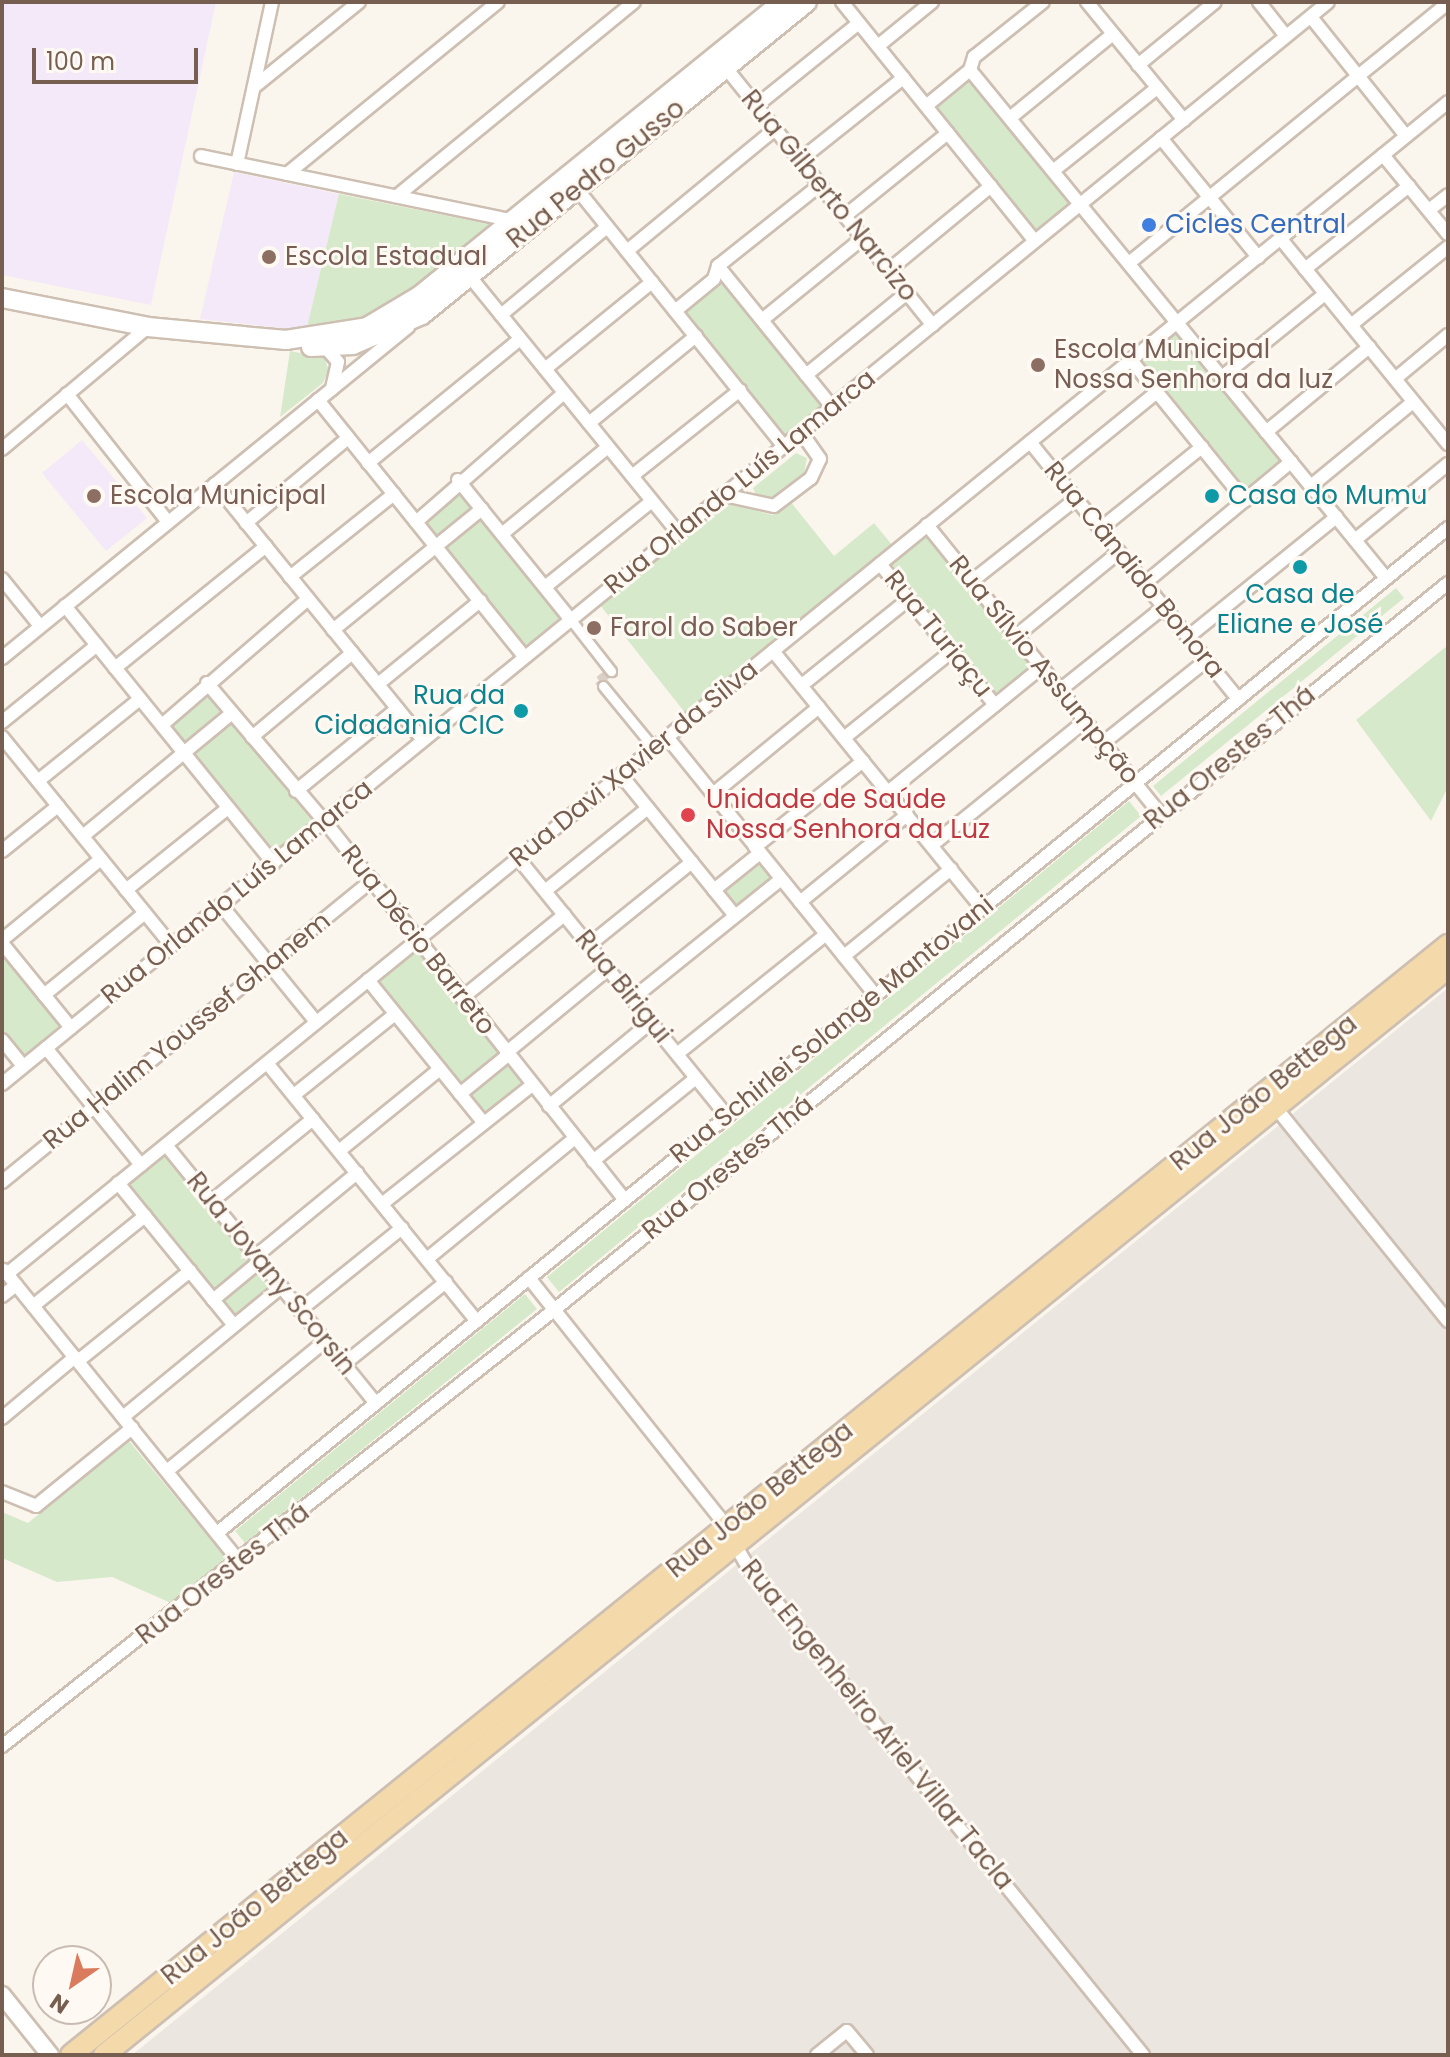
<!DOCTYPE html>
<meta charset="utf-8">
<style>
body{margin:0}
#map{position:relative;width:1450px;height:2057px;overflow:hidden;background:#fbf6ed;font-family:Poppins,sans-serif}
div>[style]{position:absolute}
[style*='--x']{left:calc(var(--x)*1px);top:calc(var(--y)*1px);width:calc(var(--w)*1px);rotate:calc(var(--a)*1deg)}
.industrial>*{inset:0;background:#ece6e1}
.education>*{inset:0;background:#f3e9f8}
.green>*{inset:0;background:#d7e9cb}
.pedestrian-tunnel>*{height:9px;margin-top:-4.5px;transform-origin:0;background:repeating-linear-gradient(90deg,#dad0c6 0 9px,transparent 0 13.5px)}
.roads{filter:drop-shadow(2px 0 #cdbfb2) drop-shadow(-2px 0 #cdbfb2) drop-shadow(0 2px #cdbfb2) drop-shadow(0 -2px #cdbfb2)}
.pedestrian>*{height:9px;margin:-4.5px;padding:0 4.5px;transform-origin:4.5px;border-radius:4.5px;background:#fff}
.minor>*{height:12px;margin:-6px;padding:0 6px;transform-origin:6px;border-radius:6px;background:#fff}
.tertiary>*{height:16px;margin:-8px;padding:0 8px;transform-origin:8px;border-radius:8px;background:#fff}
.secondary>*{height:18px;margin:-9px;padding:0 9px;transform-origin:9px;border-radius:9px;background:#fff}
.primary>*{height:20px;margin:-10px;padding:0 10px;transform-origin:10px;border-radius:10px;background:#f4daab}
.dots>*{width:22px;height:22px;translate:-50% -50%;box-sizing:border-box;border:4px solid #fefaf3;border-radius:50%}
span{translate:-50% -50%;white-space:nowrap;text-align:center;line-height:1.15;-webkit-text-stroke:6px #fefaf3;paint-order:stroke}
.street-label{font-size:26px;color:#765e50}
.shop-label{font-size:26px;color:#366cbe}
.left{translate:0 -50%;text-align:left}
.education-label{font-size:26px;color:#785e54}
.culture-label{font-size:26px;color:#0d838f}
.right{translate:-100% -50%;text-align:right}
.health-label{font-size:26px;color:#be3a42}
.frame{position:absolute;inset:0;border:4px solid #765e50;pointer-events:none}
.north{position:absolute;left:32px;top:1945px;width:80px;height:80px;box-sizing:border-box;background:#fefaf3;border:2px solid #c8bcb2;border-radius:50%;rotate:214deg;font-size:22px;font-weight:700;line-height:32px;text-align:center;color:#765e50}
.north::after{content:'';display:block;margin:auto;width:28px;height:36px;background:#da7b5d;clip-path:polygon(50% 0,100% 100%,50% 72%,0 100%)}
.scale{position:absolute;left:32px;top:48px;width:166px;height:36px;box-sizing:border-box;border:4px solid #765e50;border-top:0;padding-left:10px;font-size:24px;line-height:28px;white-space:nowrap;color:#765e50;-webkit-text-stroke:6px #fefaf3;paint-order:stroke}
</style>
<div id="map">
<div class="industrial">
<i style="clip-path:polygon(1448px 988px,1448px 2055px,132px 2055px)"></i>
</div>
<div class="education">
<i style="clip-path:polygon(2px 2px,216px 2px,151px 305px,2px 275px)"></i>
<i style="clip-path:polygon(234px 172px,339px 194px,306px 331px,200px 319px)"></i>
<i style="clip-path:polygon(82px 440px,147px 518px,106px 551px,42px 473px)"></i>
</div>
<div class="green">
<i style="clip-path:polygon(969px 77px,1072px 202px,1035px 232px,932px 107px)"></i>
<i style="clip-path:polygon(339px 194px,493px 225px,386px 309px,358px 321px,306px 331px)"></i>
<i style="clip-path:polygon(721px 280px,824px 408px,785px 439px,683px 311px)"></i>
<i style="clip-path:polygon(1179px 330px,1286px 462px,1247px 493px,1140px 361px)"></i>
<i style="clip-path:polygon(290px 351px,324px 358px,329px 370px,323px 383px,280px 417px)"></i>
<i style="clip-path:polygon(796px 453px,807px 458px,804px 474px,771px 500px,757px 497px,753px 488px)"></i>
<i style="clip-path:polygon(462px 491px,564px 618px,525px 650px,422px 523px)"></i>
<i style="clip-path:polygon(790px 501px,834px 556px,874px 523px,893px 546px,686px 714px,600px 605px,724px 502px,772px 515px)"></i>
<i style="clip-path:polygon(929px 535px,1035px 667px,994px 699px,888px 567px)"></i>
<i style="clip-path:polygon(1396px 588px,1404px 598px,1161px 796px,1153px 786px)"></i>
<i style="clip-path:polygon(1448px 645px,1448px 787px,1431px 821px,1356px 720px)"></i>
<i style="clip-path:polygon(208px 694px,314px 823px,275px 854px,170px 726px)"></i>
<i style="clip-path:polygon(1129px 801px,1141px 816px,559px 1292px,547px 1277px)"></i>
<i style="clip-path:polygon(760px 859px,774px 877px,735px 909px,721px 891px)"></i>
<i style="clip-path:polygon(418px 949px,524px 1081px,482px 1115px,376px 983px)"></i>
<i style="clip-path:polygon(2px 951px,64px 1027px,24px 1058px,2px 1031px)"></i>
<i style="clip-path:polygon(165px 1154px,272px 1286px,235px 1316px,127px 1184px)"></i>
<i style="clip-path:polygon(525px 1294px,537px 1309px,245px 1543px,235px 1531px)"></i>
<i style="clip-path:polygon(129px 1441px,226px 1558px,171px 1603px,112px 1577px,57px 1582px,2px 1558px,2px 1512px,28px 1523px)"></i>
</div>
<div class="pedestrian-tunnel">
<i style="--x:603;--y:686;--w:7;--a:-124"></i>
<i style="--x:599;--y:680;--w:15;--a:-37"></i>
</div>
<div class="roads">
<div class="pedestrian">
<i style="--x:571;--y:620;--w:65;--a:51.9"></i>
<i style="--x:603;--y:686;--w:80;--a:50.6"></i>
</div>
<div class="minor">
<i style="--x:842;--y:2;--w:307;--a:51.1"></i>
<i style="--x:1087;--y:2;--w:153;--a:50.6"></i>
<i style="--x:1259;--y:2;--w:43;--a:51.5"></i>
<i style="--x:1311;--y:17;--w:152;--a:51.4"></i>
<i style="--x:878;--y:46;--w:70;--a:-39.2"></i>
<i style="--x:1138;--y:65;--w:99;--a:-39.3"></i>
<i style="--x:726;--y:68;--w:330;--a:51.2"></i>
<i style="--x:970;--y:70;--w:657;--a:50.69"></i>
<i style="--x:254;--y:87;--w:135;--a:-39"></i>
<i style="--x:756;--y:106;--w:132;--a:-38.9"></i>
<i style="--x:926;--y:106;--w:57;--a:-39.3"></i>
<i style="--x:970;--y:70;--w:14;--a:-73"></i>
<i style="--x:974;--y:57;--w:88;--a:-38.6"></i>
<i style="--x:1010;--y:118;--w:133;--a:-39.2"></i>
<i style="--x:1161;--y:138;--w:154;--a:50.8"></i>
<i style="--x:1383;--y:155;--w:102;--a:50.6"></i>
<i style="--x:201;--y:156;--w:320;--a:11.7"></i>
<i style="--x:800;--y:160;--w:132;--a:-38.5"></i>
<i style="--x:237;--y:164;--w:166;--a:-77.8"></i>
<i style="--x:1053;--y:171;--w:133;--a:-38.6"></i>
<i style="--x:287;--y:174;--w:272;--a:-39.2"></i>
<i style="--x:577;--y:189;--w:330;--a:51.2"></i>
<i style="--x:397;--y:196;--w:306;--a:-39.3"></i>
<i style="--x:1429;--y:210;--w:24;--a:-38"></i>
<i style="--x:845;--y:216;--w:132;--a:-38.9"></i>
<i style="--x:1280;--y:238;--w:266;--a:50.8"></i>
<i style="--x:627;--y:251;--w:192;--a:-39.5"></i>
<i style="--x:1129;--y:263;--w:412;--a:-39.2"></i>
<i style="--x:718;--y:266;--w:181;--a:51"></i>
<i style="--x:1305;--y:269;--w:133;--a:-38.6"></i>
<i style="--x:889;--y:270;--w:132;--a:-39.5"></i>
<i style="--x:467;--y:273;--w:335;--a:50.9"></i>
<i style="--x:675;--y:311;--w:50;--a:-39.4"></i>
<i style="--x:714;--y:279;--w:14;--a:-73"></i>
<i style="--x:718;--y:266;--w:130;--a:-38.5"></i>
<i style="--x:501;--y:315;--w:138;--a:-39.7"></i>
<i style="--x:762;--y:320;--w:130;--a:-39.1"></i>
<i style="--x:1351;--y:325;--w:124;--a:-38.8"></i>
<i style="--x:326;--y:348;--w:18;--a:49"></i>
<i style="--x:338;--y:362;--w:28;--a:103"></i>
<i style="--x:1131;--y:360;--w:181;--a:51"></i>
<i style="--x:545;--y:369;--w:138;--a:-39.1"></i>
<i style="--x:806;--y:375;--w:130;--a:-39.1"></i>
<i style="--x:1222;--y:377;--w:132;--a:-38.9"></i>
<i style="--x:1395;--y:379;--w:69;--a:-39.7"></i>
<i style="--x:67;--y:394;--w:163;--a:51.7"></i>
<i style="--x:318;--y:400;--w:330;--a:51.2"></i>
<i style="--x:589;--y:423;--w:138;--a:-39.1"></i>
<i style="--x:1266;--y:432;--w:134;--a:-39.5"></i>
<i style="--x:1030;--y:442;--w:331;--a:51"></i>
<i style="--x:2;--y:449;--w:190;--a:-39.9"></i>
<i style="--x:368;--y:463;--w:196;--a:-39.2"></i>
<i style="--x:1056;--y:474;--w:130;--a:-39.1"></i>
<i style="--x:632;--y:476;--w:138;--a:-38.5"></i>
<i style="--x:458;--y:480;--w:180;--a:51.1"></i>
<i style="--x:215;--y:484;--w:330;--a:50.9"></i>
<i style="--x:1311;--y:486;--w:132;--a:-39.5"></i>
<i style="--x:724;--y:495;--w:51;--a:12.4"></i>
<i style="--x:774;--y:506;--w:46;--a:-37.1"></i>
<i style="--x:811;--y:478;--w:21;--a:-65"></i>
<i style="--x:820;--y:459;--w:33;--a:-125"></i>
<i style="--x:416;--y:522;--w:196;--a:-41.1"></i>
<i style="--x:246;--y:523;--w:133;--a:-39.8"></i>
<i style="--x:927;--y:525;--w:373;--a:51.1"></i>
<i style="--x:1100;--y:529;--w:131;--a:-38.8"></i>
<i style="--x:502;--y:534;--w:137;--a:-39.4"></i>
<i style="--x:1355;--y:540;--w:120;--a:-39.3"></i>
<i style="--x:880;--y:564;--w:182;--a:50.8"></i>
<i style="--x:290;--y:577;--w:133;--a:-38.6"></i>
<i style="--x:2;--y:579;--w:60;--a:51"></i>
<i style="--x:972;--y:581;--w:132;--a:-38.3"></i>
<i style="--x:1145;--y:583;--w:190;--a:-39.7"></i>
<i style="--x:545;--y:587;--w:137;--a:-38.8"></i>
<i style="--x:65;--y:606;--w:331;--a:51"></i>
<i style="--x:333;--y:630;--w:192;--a:-39.1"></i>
<i style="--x:1016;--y:636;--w:133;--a:-39.2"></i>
<i style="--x:1188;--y:637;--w:191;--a:-39"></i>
<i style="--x:773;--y:651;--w:331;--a:50.9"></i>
<i style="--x:2;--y:658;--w:524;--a:-39.19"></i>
<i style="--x:115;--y:668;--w:194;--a:-38.9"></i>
<i style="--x:207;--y:683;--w:190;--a:49.7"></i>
<i style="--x:330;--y:828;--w:475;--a:51.6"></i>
<i style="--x:378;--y:684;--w:132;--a:-39.1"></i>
<i style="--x:802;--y:685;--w:137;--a:-38.8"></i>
<i style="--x:1060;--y:690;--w:133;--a:-38.6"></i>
<i style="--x:2;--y:722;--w:122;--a:-39"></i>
<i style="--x:162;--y:725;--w:193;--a:-40.8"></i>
<i style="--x:2;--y:737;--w:268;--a:50.9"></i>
<i style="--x:252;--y:737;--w:131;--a:-40"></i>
<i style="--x:667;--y:737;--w:331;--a:51.1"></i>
<i style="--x:844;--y:738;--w:137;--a:-38.8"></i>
<i style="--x:1103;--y:743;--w:133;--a:-38.6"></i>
<i style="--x:621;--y:775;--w:181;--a:51"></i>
<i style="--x:38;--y:781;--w:131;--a:-38.8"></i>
<i style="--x:296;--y:791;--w:130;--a:-39.1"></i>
<i style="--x:888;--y:792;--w:198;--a:-39.1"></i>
<i style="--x:713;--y:794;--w:137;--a:-39.4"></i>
<i style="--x:83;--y:836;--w:193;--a:-39.5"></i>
<i style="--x:932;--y:845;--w:197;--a:-39"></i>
<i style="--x:755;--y:847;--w:138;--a:-38.5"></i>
<i style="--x:2;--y:851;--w:72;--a:-38.8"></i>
<i style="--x:518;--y:858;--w:332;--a:51"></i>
<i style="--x:126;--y:890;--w:131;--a:-38.8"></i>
<i style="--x:714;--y:890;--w:59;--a:-38.8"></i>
<i style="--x:545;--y:891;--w:132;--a:-38.9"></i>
<i style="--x:800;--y:902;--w:138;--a:-39.1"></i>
<i style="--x:221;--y:905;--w:151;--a:50.9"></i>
<i style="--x:2;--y:940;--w:128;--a:-39.3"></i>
<i style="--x:2;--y:943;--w:109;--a:50.9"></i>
<i style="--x:589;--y:945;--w:132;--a:-38.9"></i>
<i style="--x:844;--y:956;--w:138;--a:-39.1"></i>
<i style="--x:368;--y:980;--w:183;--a:51"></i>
<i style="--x:44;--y:995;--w:130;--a:-39.1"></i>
<i style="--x:462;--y:998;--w:132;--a:-39.1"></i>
<i style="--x:632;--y:999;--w:191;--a:-38.8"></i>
<i style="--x:2;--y:1040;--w:33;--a:51"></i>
<i style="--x:46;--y:1048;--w:151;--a:50.9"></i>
<i style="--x:506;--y:1053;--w:132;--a:-39.5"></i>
<i style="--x:677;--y:1054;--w:191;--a:-38.8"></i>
<i style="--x:267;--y:1063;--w:333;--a:50.9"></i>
<i style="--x:2;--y:1084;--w:1711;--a:-39.21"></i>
<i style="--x:460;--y:1094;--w:62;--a:-39.1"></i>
<i style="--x:294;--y:1095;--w:129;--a:-38.7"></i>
<i style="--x:1272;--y:1103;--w:280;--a:51.1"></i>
<i style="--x:549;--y:1106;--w:132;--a:-39.5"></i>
<i style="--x:166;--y:1145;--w:333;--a:50.9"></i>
<i style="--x:339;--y:1151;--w:130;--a:-39.1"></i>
<i style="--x:593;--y:1161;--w:132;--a:-38.9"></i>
<i style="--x:2;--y:1182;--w:478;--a:-39.2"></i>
<i style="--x:118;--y:1183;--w:183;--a:50.8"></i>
<i style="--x:212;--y:1201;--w:130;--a:-39.1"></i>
<i style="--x:382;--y:1204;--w:191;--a:-38.4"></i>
<i style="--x:256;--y:1256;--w:131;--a:-39.4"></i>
<i style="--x:427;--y:1259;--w:191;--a:-39.3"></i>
<i style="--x:4;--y:1270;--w:375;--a:51.1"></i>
<i style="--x:7;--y:1274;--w:1857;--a:-39.12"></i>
<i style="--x:529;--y:1278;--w:305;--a:51.5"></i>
<i style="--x:719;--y:1517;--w:58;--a:59.9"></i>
<i style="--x:748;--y:1567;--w:628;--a:51.01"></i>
<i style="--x:2;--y:1296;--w:18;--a:-38"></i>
<i style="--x:213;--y:1300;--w:61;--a:-39.7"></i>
<i style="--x:33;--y:1306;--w:144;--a:-38.8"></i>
<i style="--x:300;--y:1310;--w:131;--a:-38.8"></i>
<i style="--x:78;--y:1361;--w:144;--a:-38.8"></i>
<i style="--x:344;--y:1364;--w:131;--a:-38.8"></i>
<i style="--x:123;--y:1417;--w:205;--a:-39.4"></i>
<i style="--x:2;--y:1418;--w:95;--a:-39.9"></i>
<i style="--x:167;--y:1471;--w:205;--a:-39.4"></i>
<i style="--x:2;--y:1492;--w:37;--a:22"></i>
<i style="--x:36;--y:1506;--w:124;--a:-39.1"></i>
<i style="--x:217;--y:1533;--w:1589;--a:-39.23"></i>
<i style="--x:2;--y:1746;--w:703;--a:-38.3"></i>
<i style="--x:554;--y:1310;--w:1152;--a:-39.12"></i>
<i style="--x:817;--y:2055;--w:38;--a:-39"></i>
<i style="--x:847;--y:2031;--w:31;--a:50"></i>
</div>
<div class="tertiary">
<i style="--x:2;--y:1995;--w:77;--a:51.3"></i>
</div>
<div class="secondary">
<i style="--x:2;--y:298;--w:149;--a:11.2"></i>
<i style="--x:148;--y:327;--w:139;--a:5.4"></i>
<i style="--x:286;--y:340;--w:82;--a:-9.1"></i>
<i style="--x:367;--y:327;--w:61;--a:-30.8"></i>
<i style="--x:419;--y:296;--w:467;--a:-39"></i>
<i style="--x:311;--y:347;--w:42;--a:-2.7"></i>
<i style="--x:353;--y:345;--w:75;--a:-23.5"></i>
<i style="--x:422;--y:315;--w:496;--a:-39.1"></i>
</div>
<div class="primary">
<i style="--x:71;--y:2055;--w:1769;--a:-38.87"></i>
<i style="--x:104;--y:2055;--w:1729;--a:-38.97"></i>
</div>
</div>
<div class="dots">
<i style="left:1149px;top:225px;background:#3f7fe0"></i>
<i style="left:269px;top:257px;background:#8d6e63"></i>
<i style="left:1038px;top:365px;background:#8d6e63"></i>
<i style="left:94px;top:496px;background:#8d6e63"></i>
<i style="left:1212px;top:496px;background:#0f9aa8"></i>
<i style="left:1300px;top:567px;background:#0f9aa8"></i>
<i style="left:594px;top:628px;background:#8d6e63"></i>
<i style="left:521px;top:711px;background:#0f9aa8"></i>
<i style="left:688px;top:815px;background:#e0444e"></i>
</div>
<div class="street-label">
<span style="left:596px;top:174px;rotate:-39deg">Rua Pedro Gusso</span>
<span style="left:829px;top:196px;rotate:51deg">Rua Gilberto Narcizo</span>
<span style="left:740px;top:482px;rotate:-39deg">Rua Orlando Luís Lamarca</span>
<span style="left:1134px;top:570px;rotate:51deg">Rua Cândido Bonora</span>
<span style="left:938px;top:634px;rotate:51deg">Rua Turiaçu</span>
<span style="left:1044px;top:670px;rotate:51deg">Rua Sílvio Assumpção</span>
<span style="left:1230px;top:758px;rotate:-39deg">Rua Orestes Thá</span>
<span style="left:634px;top:764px;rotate:-39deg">Rua Davi Xavier da Silva</span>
<span style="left:237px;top:892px;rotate:-39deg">Rua Orlando Luís Lamarca</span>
<span style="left:418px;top:940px;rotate:52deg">Rua Décio Barreto</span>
<span style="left:623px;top:987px;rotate:51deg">Rua Birigui</span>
<span style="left:832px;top:1030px;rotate:-39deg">Rua Schirlei Solange Mantovani</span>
<span style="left:187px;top:1031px;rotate:-39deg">Rua Halim Youssef Ghanem</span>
<span style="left:1264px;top:1093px;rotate:-39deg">Rua João Bettega</span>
<span style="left:728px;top:1168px;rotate:-39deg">Rua Orestes Thá</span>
<span style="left:271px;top:1274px;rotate:51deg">Rua Jovany Scorsin</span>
<span style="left:760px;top:1500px;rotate:-39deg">Rua João Bettega</span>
<span style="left:223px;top:1574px;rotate:-38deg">Rua Orestes Thá</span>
<span style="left:877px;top:1725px;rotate:51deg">Rua Engenheiro Ariel Villar Tacla</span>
<span style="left:255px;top:1907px;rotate:-39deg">Rua João Bettega</span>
</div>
<div class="shop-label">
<span class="left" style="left:1165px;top:225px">Cicles Central</span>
</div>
<div class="education-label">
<span class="left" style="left:285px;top:257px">Escola Estadual</span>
<span class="left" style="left:1054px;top:365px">Escola Municipal<br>Nossa Senhora da luz</span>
<span class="left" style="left:110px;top:496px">Escola Municipal</span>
<span class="left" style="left:610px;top:628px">Farol do Saber</span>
</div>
<div class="culture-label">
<span class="left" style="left:1228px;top:496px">Casa do Mumu</span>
<span style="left:1300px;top:610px">Casa de<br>Eliane e José</span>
<span class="right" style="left:505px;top:711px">Rua da<br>Cidadania CIC</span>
</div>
<div class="health-label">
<span class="left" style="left:706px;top:815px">Unidade de Saúde<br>Nossa Senhora da Luz</span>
</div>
<div class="frame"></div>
<div class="north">N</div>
<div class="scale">100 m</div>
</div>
